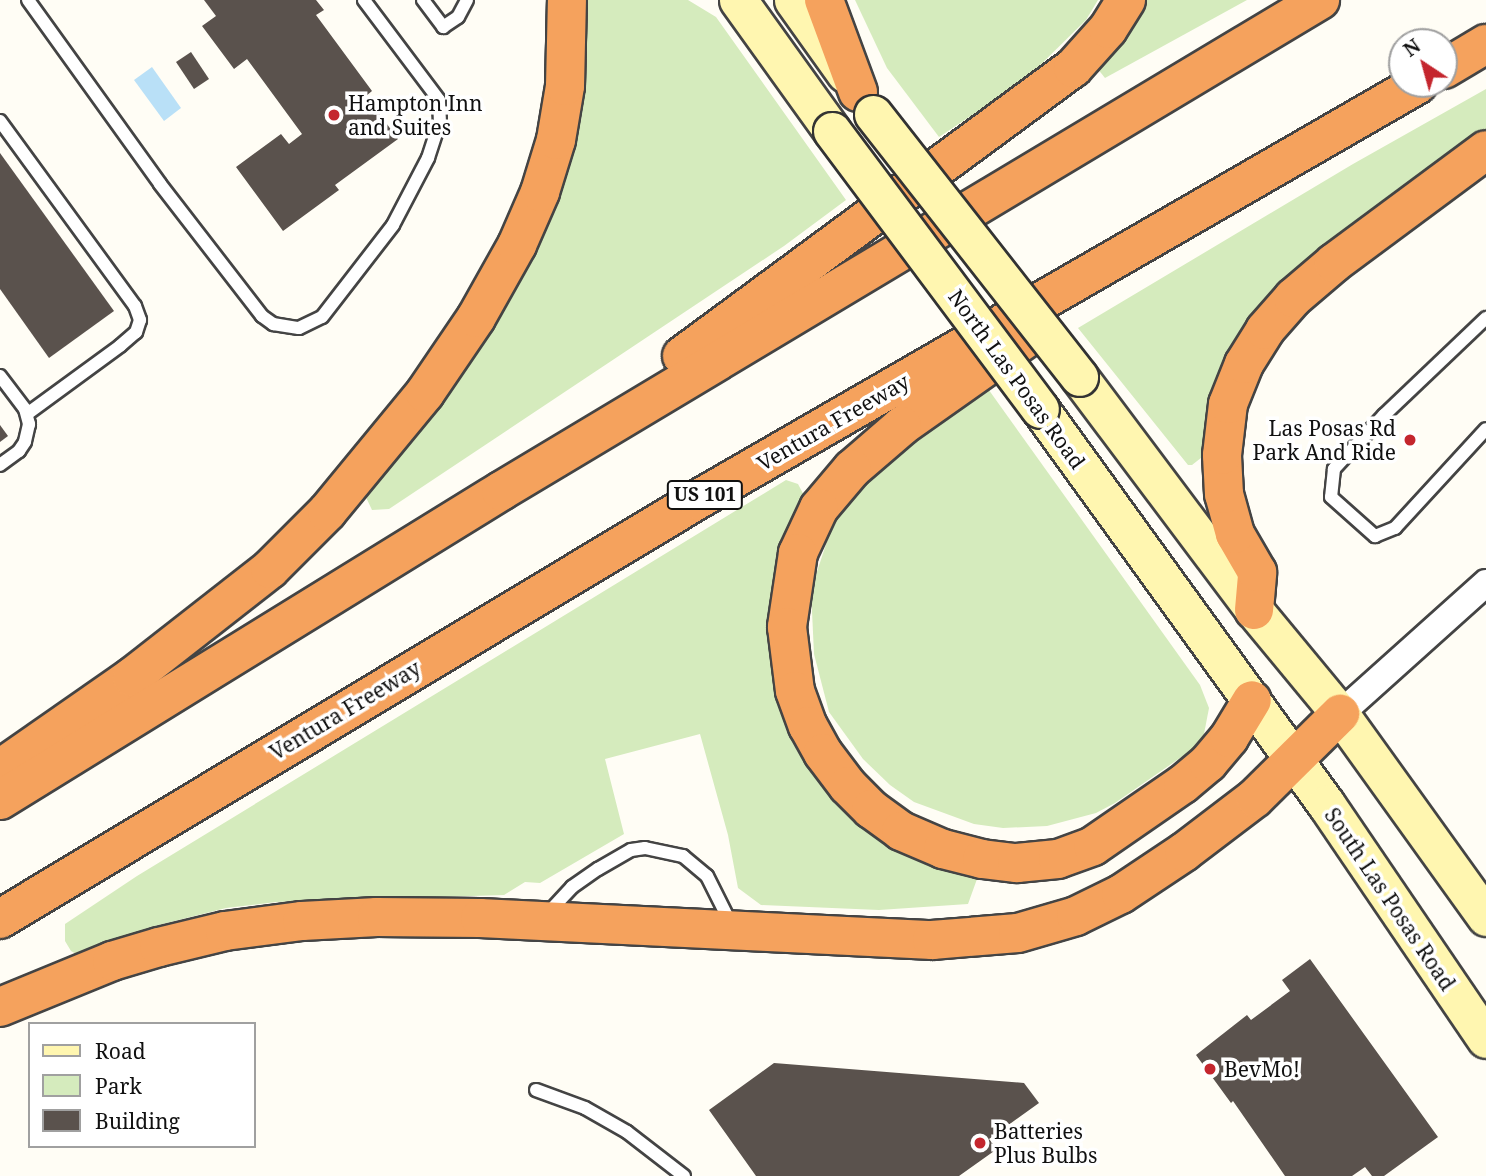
<!DOCTYPE html>
<style>
body{margin:0}
#map{position:relative;width:1486px;height:1176px;overflow:hidden;background:#fffdf5;font-family:"Noto Serif",serif}
div>[style]{position:absolute}
[style*='--x']{left:calc(var(--x)*1px);top:calc(var(--y)*1px);width:calc(var(--w)*1px);rotate:calc(var(--a)*1deg)}
.green>*{inset:0;background:#d5ebbd}
.water>*{inset:0;background:#b9e0f7}
.building>*{inset:0;background:#5a524d}
.roads{filter:drop-shadow(2px 0 #444) drop-shadow(-2px 0 #444) drop-shadow(0 2px #444) drop-shadow(0 -2px #444)}
.service>*{height:12px;margin:-6px;padding:0 6px;transform-origin:6px;border-radius:6px;background:#fff}
.minor>*{height:26px;margin:-13px;padding:0 13px;transform-origin:13px;border-radius:13px;background:#fff}
.secondary>*{height:37px;margin:-18.5px;padding:0 18.5px;transform-origin:18.5px;border-radius:18.5px;background:#fff6b0}
.motorway>*{height:38px;margin:-19px;padding:0 19px;transform-origin:19px;border-radius:19px;background:#f5a25d}
.bridges{filter:drop-shadow(2px 0 #333) drop-shadow(-2px 0 #333) drop-shadow(0 2px #333) drop-shadow(0 -2px #333)}
.secondary-bridge>*{height:37px;margin:-18.5px;padding:0 18.5px;transform-origin:18.5px;border-radius:18.5px;background:#fff6b0}
.dots>*{width:19px;height:19px;translate:-50% -50%;box-sizing:border-box;border:4px solid #fff;border-radius:50%}
span{translate:-50% -50%;white-space:nowrap;text-align:center;line-height:1.15;-webkit-text-stroke:7px #fff;paint-order:stroke}
.shield-label span{padding:2px 5px;background:#fff;border:2px solid;border-radius:5px;-webkit-text-stroke-width:0}
.shield-label{font-size:19px;color:#111;font-weight:700}
.poi-label{font-size:21px;color:#111}
.left{translate:0 -50%;text-align:left}
.right{translate:-100% -50%;text-align:right}
.street-label{font-size:21px;color:#111}
.legend{position:absolute;left:28px;top:1022px;width:228px;height:126px;box-sizing:border-box;background:#fff;border:2px solid #a0a0a0;margin:0;padding:9px 12px;list-style:none;font-size:21px;color:#111}
.legend li{display:flex;align-items:center;gap:14px;height:35px}
.legend b{width:35px;border:2px solid #a0a0a0}
.north{position:absolute;left:1388px;top:28px;width:70px;height:70px;box-sizing:border-box;background:#fff;border:2px solid #a0a0a0;border-radius:50%;rotate:324deg;font-size:19px;font-weight:700;line-height:28px;text-align:center;color:#111}
.north::after{content:'';display:block;margin:auto;width:24px;height:32px;background:#c4262e;clip-path:polygon(50% 0,100% 100%,50% 72%,0 100%)}
</style>
<div id="map">
<div class="green">
<i style="clip-path:polygon(586px 0,688px 0,716px 17px,846px 200px,784px 246px,389px 509px,372px 510px,363px 491px,582px 89px)"></i>
<i style="clip-path:polygon(855px 0,1098px 0,1086px 20px,1025px 80px,939px 137px,887px 68px)"></i>
<i style="clip-path:polygon(1140px 0,1247px 0,1105px 78px,1093px 63px)"></i>
<i style="clip-path:polygon(1486px 89px,1486px 130px,1320px 253px,1206px 454px,1192px 465px,1188px 465px,1078px 328px,1353px 164px)"></i>
<i style="clip-path:polygon(986px 386px,1200px 685px,1209px 708px,1204px 734px,1190px 751px,1115px 803px,1096px 813px,1047px 826px,1003px 828px,974px 824px,914px 802px,890px 785px,863px 759px,829px 712px,814px 654px,811px 590px,831px 529px,853px 495px,908px 444px)"></i>
<i style="clip-path:polygon(786px 480px,798px 484px,808px 503px,804px 747px,981px 868px,968px 904px,879px 910px,761px 905px,738px 888px,728px 835px,700px 734px,605px 759px,624px 834px,540px 883px,525px 882px,504px 895px,276px 902px,226px 908px,151px 927px,78px 955px,71px 951px,65px 941px,65px 924px,137px 876px)"></i>
</div>
<div class="water">
<i style="clip-path:polygon(152px 67px,181px 108px,164px 121px,134px 80px)"></i>
</div>
<div class="building">
<i style="clip-path:polygon(204px 0,316px 0,324px 10px,316px 15px,372px 91px,366px 96px,398px 139px,335px 185px,339px 190px,283px 231px,236px 167px,281px 134px,289px 144px,302px 134px,247px 59px,234px 69px,202px 26px,216px 16px)"></i>
<i style="clip-path:polygon(191px 52px,209px 79px,194px 89px,176px 62px)"></i>
<i style="clip-path:polygon(0 153px,114px 311px,49px 358px,0 289px)"></i>
<i style="clip-path:polygon(0 425px,8px 436px,0 442px)"></i>
<i style="clip-path:polygon(1310px 959px,1438px 1137px,1384px 1176px,1372px 1176px,1365px 1167px,1352px 1176px,1285px 1176px,1233px 1101px,1231px 1103px,1196px 1055px,1247px 1015px,1251px 1020px,1290px 991px,1282px 980px)"></i>
<i style="clip-path:polygon(774px 1063px,1024px 1083px,1039px 1103px,989px 1139px,997px 1149px,959px 1176px,756px 1176px,709px 1110px)"></i>
</div>
<div class="roads">
<div class="service">
<i style="--x:28;--y:0;--w:226;--a:54.3"></i>
<i style="--x:160;--y:184;--w:167;--a:52.3"></i>
<i style="--x:262;--y:316;--w:14;--a:36"></i>
<i style="--x:273;--y:324;--w:26;--a:9"></i>
<i style="--x:299;--y:328;--w:25;--a:-26"></i>
<i style="--x:322;--y:317;--w:116;--a:-52.3"></i>
<i style="--x:393;--y:225;--w:76;--a:-62.4"></i>
<i style="--x:428;--y:158;--w:38;--a:-72"></i>
<i style="--x:440;--y:122;--w:22;--a:-93"></i>
<i style="--x:439;--y:100;--w:125;--a:-126.9"></i>
<i style="--x:423;--y:0;--w:34;--a:53"></i>
<i style="--x:443;--y:27;--w:18;--a:-34"></i>
<i style="--x:458;--y:17;--w:19;--a:-62"></i>
<i style="--x:0;--y:121;--w:229;--a:53.9"></i>
<i style="--x:135;--y:306;--w:15;--a:70"></i>
<i style="--x:140;--y:320;--w:13;--a:108"></i>
<i style="--x:136;--y:332;--w:21;--a:139"></i>
<i style="--x:120;--y:346;--w:115;--a:143.8"></i>
<i style="--x:1486;--y:318;--w:141;--a:136.4"></i>
<i style="--x:1384;--y:415;--w:74;--a:132.8"></i>
<i style="--x:1334;--y:469;--w:28;--a:96"></i>
<i style="--x:1331;--y:497;--w:59;--a:41.6"></i>
<i style="--x:1375;--y:536;--w:22;--a:-22"></i>
<i style="--x:1395;--y:528;--w:134;--a:-47.4"></i>
<i style="--x:0;--y:376;--w:41;--a:52.9"></i>
<i style="--x:25;--y:409;--w:16;--a:75"></i>
<i style="--x:29;--y:424;--w:18;--a:103"></i>
<i style="--x:25;--y:442;--w:11;--a:124"></i>
<i style="--x:19;--y:451;--w:24;--a:144"></i>
<i style="--x:547;--y:914;--w:37;--a:-47"></i>
<i style="--x:572;--y:887;--w:32;--a:-35"></i>
<i style="--x:598;--y:869;--w:38;--a:-30"></i>
<i style="--x:631;--y:850;--w:14;--a:-8"></i>
<i style="--x:645;--y:848;--w:39;--a:12"></i>
<i style="--x:683;--y:856;--w:31;--a:40"></i>
<i style="--x:707;--y:876;--w:54;--a:63.4"></i>
<i style="--x:536;--y:1090;--w:52;--a:20.2"></i>
<i style="--x:585;--y:1108;--w:48;--a:29.7"></i>
<i style="--x:627;--y:1132;--w:72;--a:37.7"></i>
</div>
<div class="minor">
<i style="--x:1340;--y:714;--w:196;--a:-41.9"></i>
</div>
<div class="secondary">
<i style="--x:738;--y:0;--w:161;--a:54.3"></i>
<i style="--x:793;--y:0;--w:90;--a:54.5"></i>
<i style="--x:1079;--y:377;--w:291;--a:53.1"></i>
<i style="--x:1254;--y:610;--w:135;--a:50.4"></i>
<i style="--x:1340;--y:714;--w:250;--a:54.3"></i>
<i style="--x:1040;--y:409;--w:488;--a:54.1"></i>
<i style="--x:1326;--y:804;--w:284;--a:55.8"></i>
</div>
<div class="motorway">
<i style="--x:824;--y:0;--w:98;--a:69.7"></i>
<i style="--x:1444;--y:69;--w:49;--a:-30.8"></i>
<i style="--x:1028;--y:337;--w:154;--a:144.8"></i>
<i style="--x:902;--y:426;--w:66;--a:139.3"></i>
<i style="--x:852;--y:469;--w:51;--a:130.2"></i>
<i style="--x:819;--y:508;--w:50;--a:115"></i>
<i style="--x:798;--y:553;--w:75;--a:98.5"></i>
<i style="--x:787;--y:627;--w:64;--a:82.9"></i>
<i style="--x:795;--y:691;--w:37;--a:70"></i>
<i style="--x:808;--y:726;--w:31;--a:61"></i>
<i style="--x:823;--y:753;--w:41;--a:52.9"></i>
<i style="--x:848;--y:786;--w:33;--a:45"></i>
<i style="--x:871;--y:809;--w:37;--a:36"></i>
<i style="--x:901;--y:831;--w:46;--a:23.2"></i>
<i style="--x:943;--y:849;--w:40;--a:14.4"></i>
<i style="--x:982;--y:859;--w:35;--a:7"></i>
<i style="--x:1017;--y:863;--w:41;--a:-5.6"></i>
<i style="--x:1058;--y:859;--w:37;--a:-20"></i>
<i style="--x:1093;--y:846;--w:109;--a:-34.6"></i>
<i style="--x:1183;--y:784;--w:33;--a:-40"></i>
<i style="--x:1208;--y:763;--w:33;--a:-50"></i>
<i style="--x:1229;--y:738;--w:44;--a:-58.8"></i>
<i style="--x:682;--y:356;--w:486;--a:-36.4"></i>
<i style="--x:1073;--y:68;--w:52;--a:-48.1"></i>
<i style="--x:1108;--y:29;--w:34;--a:-58"></i>
<i style="--x:1254;--y:610;--w:38;--a:-85"></i>
<i style="--x:1257;--y:572;--w:44;--a:-120.1"></i>
<i style="--x:1235;--y:534;--w:41;--a:-105.4"></i>
<i style="--x:1224;--y:494;--w:39;--a:-93"></i>
<i style="--x:1222;--y:455;--w:51;--a:-83.3"></i>
<i style="--x:1228;--y:404;--w:43;--a:-68.2"></i>
<i style="--x:1244;--y:364;--w:40;--a:-58"></i>
<i style="--x:1265;--y:330;--w:43;--a:-48.8"></i>
<i style="--x:1293;--y:298;--w:54;--a:-40.5"></i>
<i style="--x:1334;--y:263;--w:189;--a:-36.6"></i>
<i style="--x:0;--y:769;--w:161;--a:-34.9"></i>
<i style="--x:132;--y:677;--w:175;--a:-38"></i>
<i style="--x:270;--y:569;--w:81;--a:-45"></i>
<i style="--x:327;--y:512;--w:154;--a:-50.5"></i>
<i style="--x:425;--y:393;--w:91;--a:-55.8"></i>
<i style="--x:476;--y:318;--w:84;--a:-60.7"></i>
<i style="--x:517;--y:245;--w:58;--a:-66.5"></i>
<i style="--x:540;--y:192;--w:54;--a:-72.9"></i>
<i style="--x:556;--y:140;--w:55;--a:-80.5"></i>
<i style="--x:565;--y:86;--w:86;--a:-88.7"></i>
<i style="--x:0;--y:800;--w:589;--a:-31.66"></i>
<i style="--x:501;--y:491;--w:955;--a:-30.94"></i>
<i style="--x:0;--y:919;--w:813;--a:-31.01"></i>
<i style="--x:697;--y:500;--w:832;--a:-29.98"></i>
<i style="--x:0;--y:1007;--w:121;--a:-22.3"></i>
<i style="--x:112;--y:961;--w:49;--a:-16.6"></i>
<i style="--x:159;--y:947;--w:68;--a:-13.6"></i>
<i style="--x:225;--y:931;--w:78;--a:-7.4"></i>
<i style="--x:302;--y:921;--w:75;--a:-3.1"></i>
<i style="--x:377;--y:917;--w:103;--a:0.6"></i>
<i style="--x:480;--y:918;--w:453;--a:2.8"></i>
<i style="--x:932;--y:940;--w:86;--a:-4.7"></i>
<i style="--x:1018;--y:933;--w:60;--a:-16.3"></i>
<i style="--x:1076;--y:916;--w:50;--a:-26.1"></i>
<i style="--x:1121;--y:894;--w:76;--a:-33.7"></i>
<i style="--x:1184;--y:852;--w:89;--a:-37.3"></i>
<i style="--x:1255;--y:798;--w:120;--a:-44.7"></i>
</div>
</div>
<div class="bridges">
<div class="secondary-bridge">
<i style="--x:873;--y:114;--w:334;--a:51.9"></i>
<i style="--x:832;--y:131;--w:347;--a:53.2"></i>
</div>
</div>
<div class="dots">
<i style="left:334px;top:115px;background:#c4262e"></i>
<i style="left:1410px;top:440px;background:#c4262e"></i>
<i style="left:1210px;top:1069px;background:#c4262e"></i>
<i style="left:980px;top:1143px;background:#c4262e"></i>
</div>
<div class="shield-label">
<span style="left:705px;top:495px">US 101</span>
</div>
<div class="poi-label">
<span class="left" style="left:348px;top:115px">Hampton Inn<br>and Suites</span>
<span class="right" style="left:1396px;top:440px">Las Posas Rd<br>Park And Ride</span>
<span class="left" style="left:1224px;top:1069px">BevMo!</span>
<span class="left" style="left:994px;top:1143px">Batteries<br>Plus Bulbs</span>
</div>
<div class="street-label">
<span style="left:1017px;top:379px;rotate:54deg">North Las Posas Road</span>
<span style="left:833px;top:422px;rotate:-30deg">Ventura Freeway</span>
<span style="left:345px;top:710px;rotate:-31deg">Ventura Freeway</span>
<span style="left:1390px;top:899px;rotate:56deg">South Las Posas Road</span>
</div>
<ul class="legend">
<li><b style="height:9px;background:#fff6b0"></b>Road</li>
<li><b style="height:19px;background:#d5ebbd"></b>Park</li>
<li><b style="height:19px;background:#5a524d"></b>Building</li>
</ul>
<div class="north">N</div>
</div>
